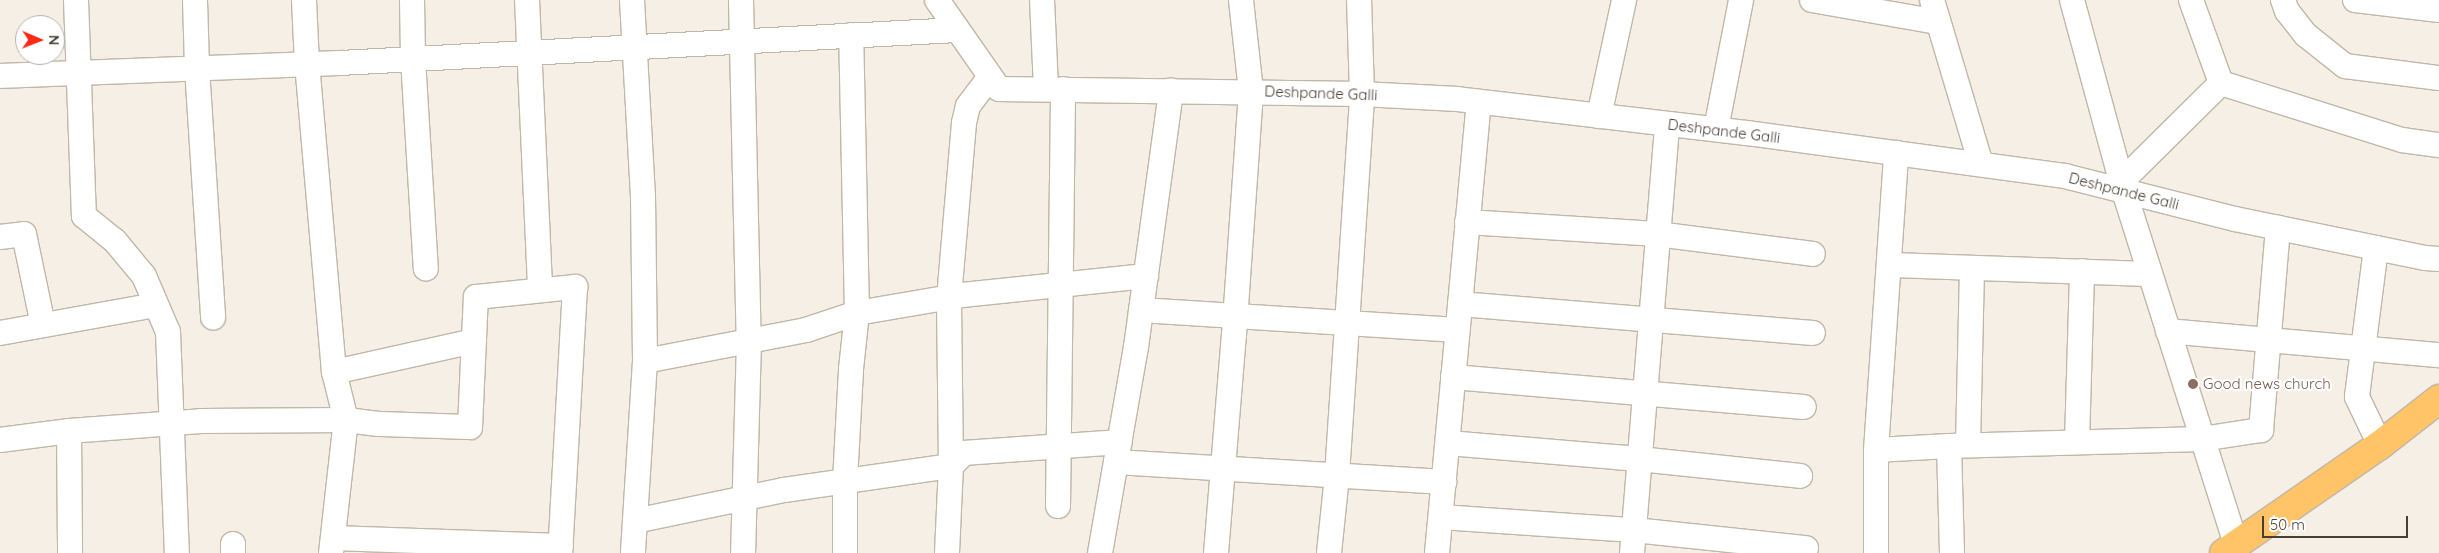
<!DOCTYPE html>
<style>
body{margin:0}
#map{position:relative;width:2439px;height:553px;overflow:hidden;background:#f5efe6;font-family:Quicksand,sans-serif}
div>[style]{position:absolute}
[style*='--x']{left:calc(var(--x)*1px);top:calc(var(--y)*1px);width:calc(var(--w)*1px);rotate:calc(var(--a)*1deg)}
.roads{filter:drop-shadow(1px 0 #c1b7a7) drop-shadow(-1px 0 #c1b7a7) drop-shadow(0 1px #c1b7a7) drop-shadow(0 -1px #c1b7a7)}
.minor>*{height:24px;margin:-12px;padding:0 12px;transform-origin:12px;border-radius:12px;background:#fff}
.highway>*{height:28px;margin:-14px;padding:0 14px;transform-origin:14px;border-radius:14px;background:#ffc467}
.dots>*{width:14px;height:14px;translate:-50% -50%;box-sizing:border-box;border:2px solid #fff;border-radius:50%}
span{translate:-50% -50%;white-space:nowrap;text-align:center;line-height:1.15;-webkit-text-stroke:4.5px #fff;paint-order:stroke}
.street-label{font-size:15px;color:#483f34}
.education-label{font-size:15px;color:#785e54}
.left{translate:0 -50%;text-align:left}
.north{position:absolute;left:15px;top:15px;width:50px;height:50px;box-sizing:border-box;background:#fff;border:1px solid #b6b2ae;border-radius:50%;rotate:91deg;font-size:14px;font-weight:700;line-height:20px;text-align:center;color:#483f34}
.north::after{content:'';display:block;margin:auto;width:18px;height:22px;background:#ff2913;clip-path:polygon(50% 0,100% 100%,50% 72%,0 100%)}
.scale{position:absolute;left:2262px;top:516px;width:146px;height:22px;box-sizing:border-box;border:2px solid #483f34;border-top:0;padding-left:6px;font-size:15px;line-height:18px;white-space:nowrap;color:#483f34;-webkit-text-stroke:4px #fff;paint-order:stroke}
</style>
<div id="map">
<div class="roads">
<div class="minor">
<i style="--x:76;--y:0;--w:216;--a:87.9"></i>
<i style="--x:84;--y:216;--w:40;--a:39"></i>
<i style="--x:115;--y:241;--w:45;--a:50.4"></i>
<i style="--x:144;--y:276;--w:61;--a:66.8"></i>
<i style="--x:168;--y:332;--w:221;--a:87.7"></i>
<i style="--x:195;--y:0;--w:68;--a:88.3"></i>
<i style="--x:197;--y:68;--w:250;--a:86.3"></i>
<i style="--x:412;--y:0;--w:59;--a:89"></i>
<i style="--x:413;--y:59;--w:210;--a:86.5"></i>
<i style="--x:527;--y:0;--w:290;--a:87.4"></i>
<i style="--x:632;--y:0;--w:196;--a:86.8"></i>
<i style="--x:643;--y:196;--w:165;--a:89.3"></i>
<i style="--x:645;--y:361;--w:192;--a:93.6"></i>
<i style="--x:741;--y:0;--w:341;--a:88.7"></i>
<i style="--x:749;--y:341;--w:212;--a:91.6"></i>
<i style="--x:937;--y:0;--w:108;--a:55.1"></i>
<i style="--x:999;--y:89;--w:363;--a:0.8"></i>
<i style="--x:1362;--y:94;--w:95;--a:3"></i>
<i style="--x:1457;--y:99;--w:292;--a:6.7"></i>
<i style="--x:1747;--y:133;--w:321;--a:7.7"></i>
<i style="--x:2065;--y:176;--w:175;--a:14.2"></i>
<i style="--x:2235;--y:219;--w:194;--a:11.6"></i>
<i style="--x:2425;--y:258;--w:14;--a:4"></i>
<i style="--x:1042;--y:0;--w:89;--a:87.4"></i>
<i style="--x:1812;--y:0;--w:128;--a:9.9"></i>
<i style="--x:1932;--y:0;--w:171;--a:73.4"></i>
<i style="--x:2072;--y:0;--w:198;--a:74.8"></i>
<i style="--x:2124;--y:191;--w:371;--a:72.4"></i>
<i style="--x:2283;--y:0;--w:12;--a:70"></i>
<i style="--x:2287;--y:11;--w:31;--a:52"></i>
<i style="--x:2306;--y:35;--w:50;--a:38.5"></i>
<i style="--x:2345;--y:66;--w:95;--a:7.3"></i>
<i style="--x:2355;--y:0;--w:85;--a:6.8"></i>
<i style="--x:0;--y:76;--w:340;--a:-2.2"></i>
<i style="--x:340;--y:63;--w:618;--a:-3.06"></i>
<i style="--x:2221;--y:83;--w:190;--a:17.5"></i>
<i style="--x:2402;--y:140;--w:37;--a:8"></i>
<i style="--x:1599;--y:116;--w:119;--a:-77.8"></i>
<i style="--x:1716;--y:129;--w:131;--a:-79"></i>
<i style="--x:2122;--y:181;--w:139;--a:-44.7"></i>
<i style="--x:2221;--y:83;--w:88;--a:-109.9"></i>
<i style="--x:1467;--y:222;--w:190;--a:3.6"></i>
<i style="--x:1657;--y:234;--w:157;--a:7.3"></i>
<i style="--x:0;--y:237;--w:24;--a:-7"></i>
<i style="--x:24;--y:234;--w:93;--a:78.2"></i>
<i style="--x:2376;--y:248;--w:150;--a:97.3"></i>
<i style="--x:2357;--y:397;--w:53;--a:64.4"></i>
<i style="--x:1890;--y:265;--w:260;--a:2"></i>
<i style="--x:1460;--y:304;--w:354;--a:4.7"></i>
<i style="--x:1141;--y:310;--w:317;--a:3.6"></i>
<i style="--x:2168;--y:331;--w:272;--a:5.1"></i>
<i style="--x:0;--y:333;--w:158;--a:-10.2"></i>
<i style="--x:645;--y:361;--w:164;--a:-10.9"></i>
<i style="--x:806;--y:330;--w:54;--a:-18.4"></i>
<i style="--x:857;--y:313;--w:107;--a:-9.7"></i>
<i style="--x:962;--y:295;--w:185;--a:-5.9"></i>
<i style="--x:334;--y:372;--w:143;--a:-12.5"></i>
<i style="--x:1453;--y:377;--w:352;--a:4.9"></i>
<i style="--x:69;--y:431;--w:122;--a:89.5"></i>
<i style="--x:0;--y:440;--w:70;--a:-7.4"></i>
<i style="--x:69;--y:431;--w:132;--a:-4.3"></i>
<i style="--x:201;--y:421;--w:145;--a:-0.4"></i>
<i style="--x:346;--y:420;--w:49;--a:-104"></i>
<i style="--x:334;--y:372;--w:309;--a:-95"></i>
<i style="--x:307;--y:64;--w:64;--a:-92.7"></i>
<i style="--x:2077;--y:442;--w:171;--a:-88.3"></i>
<i style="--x:1448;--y:443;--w:192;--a:4.8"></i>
<i style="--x:1639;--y:459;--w:162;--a:6"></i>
<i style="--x:1968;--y:445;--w:177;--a:-88.7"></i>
<i style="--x:1949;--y:446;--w:107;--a:88.4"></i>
<i style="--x:1876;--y:450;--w:73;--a:-3.1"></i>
<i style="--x:1949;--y:446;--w:253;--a:-1.6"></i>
<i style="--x:2202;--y:439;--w:60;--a:-8.7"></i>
<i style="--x:2261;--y:430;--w:203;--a:-85.2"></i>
<i style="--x:1116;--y:462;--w:329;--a:3.5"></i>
<i style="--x:1058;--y:506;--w:417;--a:-89.3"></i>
<i style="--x:1441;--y:517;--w:193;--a:3.9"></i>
<i style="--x:1634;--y:530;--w:173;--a:6"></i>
<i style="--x:635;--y:521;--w:152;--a:-11.8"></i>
<i style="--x:784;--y:490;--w:169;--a:-8.2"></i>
<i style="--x:951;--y:466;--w:18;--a:-45"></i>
<i style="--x:964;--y:453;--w:156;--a:-4"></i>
<i style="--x:333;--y:538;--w:228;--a:2"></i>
<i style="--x:233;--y:553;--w:9;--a:-90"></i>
<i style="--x:331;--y:553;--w:134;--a:-83.6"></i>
<i style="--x:346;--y:420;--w:33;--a:7"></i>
<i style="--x:379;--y:424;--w:91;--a:1.9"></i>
<i style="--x:470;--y:427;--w:130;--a:-87.4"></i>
<i style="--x:476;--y:297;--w:100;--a:-5.8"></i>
<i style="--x:575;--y:287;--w:266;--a:93.2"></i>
<i style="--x:845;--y:553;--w:72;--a:-90"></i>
<i style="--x:845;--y:481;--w:112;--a:-86.9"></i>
<i style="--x:851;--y:369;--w:56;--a:-83.9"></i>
<i style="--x:857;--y:313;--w:278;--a:-91.2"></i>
<i style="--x:947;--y:553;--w:87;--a:-87.4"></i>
<i style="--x:951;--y:466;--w:168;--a:-90.7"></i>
<i style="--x:949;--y:298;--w:176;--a:-85.1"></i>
<i style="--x:964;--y:123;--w:17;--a:-77"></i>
<i style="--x:968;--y:106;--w:36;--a:-53"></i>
<i style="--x:1100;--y:553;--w:209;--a:-80.1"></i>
<i style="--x:1136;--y:347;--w:259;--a:-82.2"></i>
<i style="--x:1216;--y:553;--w:219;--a:-85.3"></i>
<i style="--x:1234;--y:335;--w:245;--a:-86"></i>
<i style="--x:1251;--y:91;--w:92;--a:-96.3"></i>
<i style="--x:1329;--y:553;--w:78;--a:-84.1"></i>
<i style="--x:1337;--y:475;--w:382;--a:-86.2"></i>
<i style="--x:1362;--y:94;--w:94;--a:-91.8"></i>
<i style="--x:1437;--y:553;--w:453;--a:-84.7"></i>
<i style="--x:1632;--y:553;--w:430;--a:-85.3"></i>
<i style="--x:1876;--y:553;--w:103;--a:-90"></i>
<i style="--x:1876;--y:450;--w:298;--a:-86.1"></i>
</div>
<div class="highway">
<i style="--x:2224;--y:553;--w:190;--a:-34.7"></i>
<i style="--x:2380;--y:445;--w:75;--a:-37.9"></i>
</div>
</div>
<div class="dots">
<i style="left:2193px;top:384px;background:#8d6e63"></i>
</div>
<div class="street-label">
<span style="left:1321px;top:93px;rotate:2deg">Deshpande Galli</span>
<span style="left:1724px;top:131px;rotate:7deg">Deshpande Galli</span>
<span style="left:2124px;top:191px;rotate:14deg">Deshpande Galli</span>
</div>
<div class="education-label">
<span class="left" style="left:2203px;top:384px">Good news church</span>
</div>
<div class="north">N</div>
<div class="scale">50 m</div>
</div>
